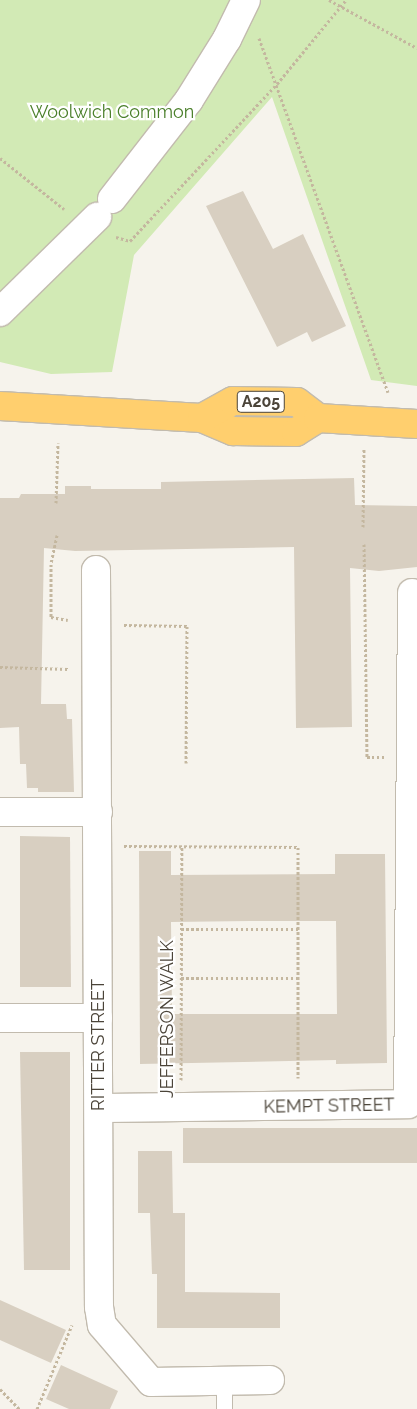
<!DOCTYPE html>
<style>
body{margin:0}
#map{position:relative;width:417px;height:1409px;overflow:hidden;background:#f6f3ec;font-family:Raleway,sans-serif}
div>[style]{position:absolute}
[style*='--x']{left:calc(var(--x)*1px);top:calc(var(--y)*1px);width:calc(var(--w)*1px);rotate:calc(var(--a)*1deg)}
.green>*{inset:0;background:#d2eab5}
.building>*{inset:0;background:#d8cfc1}
.path>*{height:3px;margin-top:-1.5px;transform-origin:0;background:repeating-linear-gradient(90deg,#c4b79f 0 2.5px,transparent 0 5px)}
.roads{filter:drop-shadow(1px 0 #c2bbae) drop-shadow(-1px 0 #c2bbae) drop-shadow(0 1px #c2bbae) drop-shadow(0 -1px #c2bbae)}
.lane>*{height:15px;margin:-7.5px;padding:0 7.5px;transform-origin:7.5px;border-radius:7.5px;background:#fff}
.street>*{height:28px;margin:-14px;padding:0 14px;transform-origin:14px;border-radius:14px;background:#fff}
.highway>*{height:28px;margin:-14px;padding:0 14px;transform-origin:14px;border-radius:14px;background:#ffcf6e}
span{translate:-50% -50%;white-space:nowrap;text-align:center;line-height:1.15;-webkit-text-stroke:4.5px #fff;paint-order:stroke}
.shield-label span{padding:1px 4px;background:#fff;border:1px solid;border-radius:4px;-webkit-text-stroke-width:0}
.shield-label{font-size:16px;color:#4b4439;font-weight:700}
.park-label{font-size:18px;color:#4a7f2a}
.street-label{font-size:18px;color:#4b4439}
</style>
<div id="map">
<div class="green">
<i style="clip-path:polygon(0 0,417px 0,417px 386px,371px 380px,272px 97px,134px 255px,112px 372px,51px 374px,0 362px)"></i>
</div>
<div class="building">
<i style="clip-path:polygon(243px 191px,273px 249px,303px 234px,346px 326px,312px 342px,307px 332px,277px 347px,206px 206px)"></i>
<i style="clip-path:polygon(354px 478px,355px 505px,417px 506px,417px 567px,379px 571px,350px 568px,352px 727px,296px 728px,294px 547px,75px 551px,44px 548px,41px 704px,66px 704px,67px 719px,72px 719px,74px 792px,38px 792px,38px 788px,27px 788px,26px 764px,20px 764px,19px 727px,0 728px,0 498px,19px 498px,21px 494px,65px 494px,65px 486px,91px 486px,91px 489px,161px 489px,161px 482px)"></i>
<i style="clip-path:polygon(20px 836px,70px 837px,71px 987px,20px 987px)"></i>
<i style="clip-path:polygon(evenodd,139px 851px,171px 851px,171px 875px,335px 874px,335px 854px,385px 854px,387px 1063px,336px 1064px,336px 1060px,140px 1064px,139px 851px,250px 921px,336px 921px,337px 1014px,172px 1014px,171px 922px,250px 921px)"></i>
<i style="clip-path:polygon(20px 1052px,70px 1052px,70px 1270px,24px 1270px)"></i>
<i style="clip-path:polygon(183px 1128px,417px 1128px,417px 1163px,183px 1163px)"></i>
<i style="clip-path:polygon(138px 1151px,172px 1151px,173px 1213px,185px 1213px,185px 1292px,280px 1293px,280px 1328px,157px 1328px,157px 1274px,152px 1274px,150px 1213px,138px 1213px)"></i>
<i style="clip-path:polygon(0 1300px,66px 1330px,51px 1363px,0 1340px)"></i>
<i style="clip-path:polygon(61px 1365px,118px 1391px,110px 1409px,69px 1409px,46px 1399px)"></i>
</div>
<div class="path">
<i style="--x:329;--y:0;--w:100;--a:28.6"></i>
<i style="--x:259;--y:38;--w:377;--a:70"></i>
<i style="--x:0;--y:158;--w:82;--a:38.6"></i>
<i style="--x:116;--y:237;--w:15;--a:16"></i>
<i style="--x:130;--y:241;--w:215;--a:-46.9"></i>
<i style="--x:277;--y:84;--w:109;--a:-50.6"></i>
<i style="--x:56;--y:503;--w:60;--a:-88.1"></i>
<i style="--x:363;--y:527;--w:78;--a:-89.3"></i>
<i style="--x:57;--y:535;--w:30;--a:102"></i>
<i style="--x:51;--y:564;--w:53;--a:90"></i>
<i style="--x:51;--y:617;--w:17;--a:10"></i>
<i style="--x:364;--y:544;--w:213;--a:89.2"></i>
<i style="--x:367;--y:757;--w:17;--a:0"></i>
<i style="--x:124;--y:625;--w:63;--a:0.9"></i>
<i style="--x:187;--y:626;--w:137;--a:90.4"></i>
<i style="--x:0;--y:667;--w:68;--a:1.7"></i>
<i style="--x:124;--y:846;--w:174;--a:0.3"></i>
<i style="--x:298;--y:847;--w:231;--a:90"></i>
<i style="--x:181;--y:929;--w:117;--a:0"></i>
<i style="--x:181;--y:978;--w:118;--a:0"></i>
<i style="--x:181;--y:1080;--w:233;--a:-89.8"></i>
<i style="--x:0;--y:1389;--w:28;--a:46"></i>
<i style="--x:37;--y:1409;--w:91;--a:-67.4"></i>
</div>
<div class="roads">
<div class="lane">
<i style="--x:224;--y:1409;--w:27;--a:-90"></i>
</div>
<div class="street">
<i style="--x:112;--y:199;--w:125;--a:-52.1"></i>
<i style="--x:189;--y:100;--w:72;--a:-58.1"></i>
<i style="--x:227;--y:39;--w:43;--a:-64"></i>
<i style="--x:0;--y:312;--w:136;--a:-44.4"></i>
<i style="--x:96;--y:570;--w:737;--a:89.77"></i>
<i style="--x:99;--y:1307;--w:18;--a:81"></i>
<i style="--x:102;--y:1325;--w:75;--a:49.3"></i>
<i style="--x:151;--y:1382;--w:119;--a:-1"></i>
<i style="--x:0;--y:812;--w:98;--a:0"></i>
<i style="--x:0;--y:1018;--w:98;--a:0"></i>
<i style="--x:99;--y:1108;--w:309;--a:-0.7"></i>
<i style="--x:408;--y:1104;--w:511;--a:-89.55"></i>
</div>
<div class="highway">
<i style="--x:0;--y:406;--w:202;--a:3.4"></i>
<i style="--x:202;--y:418;--w:34;--a:23"></i>
<i style="--x:233;--y:431;--w:63;--a:0.9"></i>
<i style="--x:296;--y:432;--w:26;--a:-32"></i>
<i style="--x:202;--y:418;--w:35;--a:-29"></i>
<i style="--x:233;--y:401;--w:64;--a:0.9"></i>
<i style="--x:297;--y:402;--w:26;--a:37"></i>
<i style="--x:318;--y:418;--w:99;--a:3.5"></i>
</div>
</div>
<div class="shield-label">
<span style="left:261px;top:402px">A205</span>
</div>
<div class="park-label">
<span style="left:112px;top:112px">Woolwich Common</span>
</div>
<div class="street-label">
<span style="left:167px;top:1019px;rotate:-90deg">JEFFERSON WALK</span>
<span style="left:98px;top:1045px;rotate:-90deg">RITTER STREET</span>
<span style="left:329px;top:1106px;rotate:-1deg">KEMPT STREET</span>
</div>
</div>
